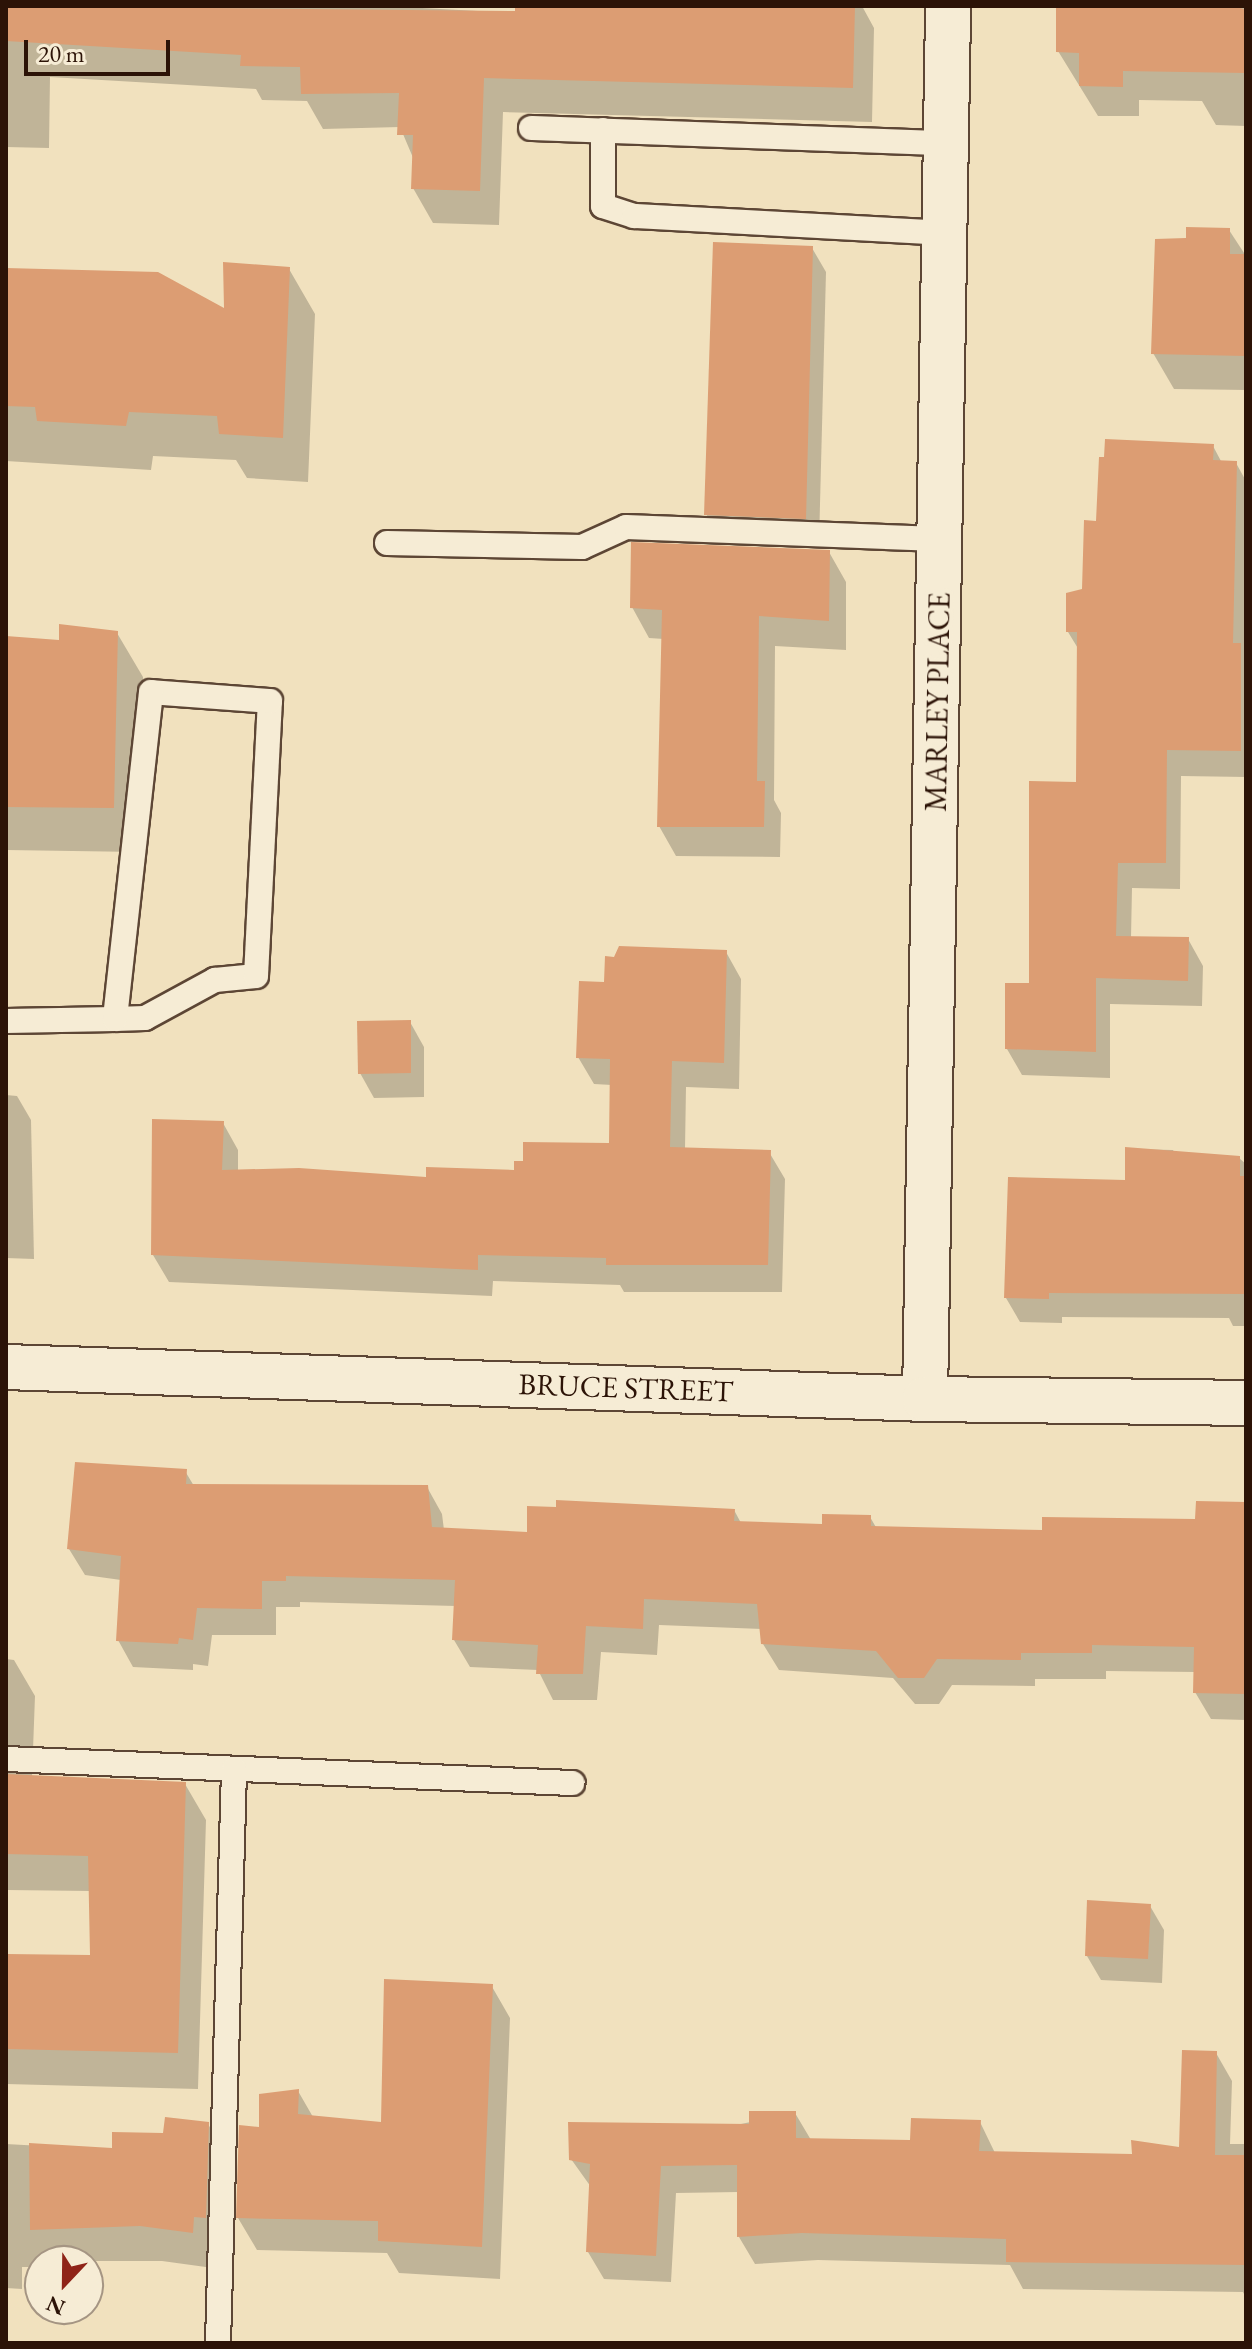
<!DOCTYPE html>
<style>
body{margin:0}
#map{position:relative;width:1252px;height:2349px;overflow:hidden;background:#f1e1be;font-family:"EB Garamond",serif}
div>[style]{position:absolute}
[style*='--x']{left:calc(var(--x)*1px);top:calc(var(--y)*1px);width:calc(var(--w)*1px);rotate:calc(var(--a)*1deg)}
.shadow>*{inset:0;background:#0003}
.building>*{inset:0;background:#dc9d73}
.roads{filter:drop-shadow(2px 0 #5d4635) drop-shadow(-2px 0 #5d4635) drop-shadow(0 2px #5d4635) drop-shadow(0 -2px #5d4635)}
.lane>*{height:24px;margin:-12px;padding:0 12px;transform-origin:12px;border-radius:12px;background:#f6ecd5}
.street>*{height:44px;margin:-22px;padding:0 22px;transform-origin:22px;border-radius:22px;background:#f6ecd5}
.secondary>*{height:44px;margin:-22px;padding:0 22px;transform-origin:22px;border-radius:22px;background:#f6ecd5}
span{translate:-50% -50%;white-space:nowrap;text-align:center;line-height:1.15;-webkit-text-stroke:8px #f6ecd5;paint-order:stroke}
.street-label{font-size:30px;color:#2c1307}
.frame{position:absolute;inset:0;border:8px solid #2c1307;pointer-events:none}
.north{position:absolute;left:24px;top:2245px;width:80px;height:80px;box-sizing:border-box;background:#f6ecd5;border:2px solid #a59583;border-radius:50%;rotate:202deg;font-size:22px;font-weight:700;line-height:32px;text-align:center;color:#2c1307}
.north::after{content:'';display:block;margin:auto;width:28px;height:36px;background:#8f2418;clip-path:polygon(50% 0,100% 100%,50% 72%,0 100%)}
.scale{position:absolute;left:24px;top:40px;width:146px;height:36px;box-sizing:border-box;border:4px solid #2c1307;border-top:0;padding-left:10px;font-size:24px;line-height:28px;white-space:nowrap;color:#2c1307;-webkit-text-stroke:6px #f6ecd5;paint-order:stroke}
</style>
<div id="map">
<div class="shadow">
<i style="clip-path:polygon(6px 6px,385px 6px,517px 13px,517px 6px,862px 6px,874px 28px,872px 122px,503px 112px,499px 225px,433px 223px,413px 188px,414px 160px,400px 127px,323px 129px,307px 101px,262px 100px,256px 89px,50px 77px,49px 148px,6px 147px)"></i>
<i style="clip-path:polygon(1058px 6px,1246px 6px,1246px 126px,1216px 125px,1202px 101px,1139px 100px,1139px 116px,1098px 116px,1058px 51px)"></i>
<i style="clip-path:polygon(1229px 230px,1246px 256px,1246px 390px,1174px 389px,1153px 353px,1188px 239px)"></i>
<i style="clip-path:polygon(812px 248px,826px 272px,819px 543px,721px 539px,706px 514px)"></i>
<i style="clip-path:polygon(289px 269px,315px 314px,308px 482px,247px 478px,236px 460px,153px 456px,151px 470px,6px 461px,6px 270px,226px 312px)"></i>
<i style="clip-path:polygon(1213px 446px,1222px 463px,1236px 463px,1246px 481px,1246px 777px,1181px 776px,1180px 889px,1132px 888px,1131px 938px,1188px 939px,1203px 966px,1202px 1006px,1110px 1004px,1110px 1078px,1022px 1075px,1007px 1049px,1031px 985px,1078px 784px,1079px 650px,1068px 632px,1084px 591px,1098px 523px)"></i>
<i style="clip-path:polygon(829px 552px,846px 582px,846px 650px,775px 646px,774px 800px,781px 813px,780px 857px,676px 856px,659px 826px,664px 639px,649px 638px,632px 607px)"></i>
<i style="clip-path:polygon(117px 633px,143px 677px,139px 852px,6px 850px,6px 638px,61px 642px)"></i>
<i style="clip-path:polygon(726px 952px,741px 979px,739px 1089px,686px 1087px,685px 1149px,769px 1152px,785px 1179px,782px 1292px,624px 1292px,620px 1285px,493px 1281px,492px 1296px,169px 1282px,153px 1255px,223px 1123px,238px 1150px,238px 1171px,428px 1179px,516px 1172px,611px 1145px,612px 1085px,594px 1084px,578px 1057px,606px 984px)"></i>
<i style="clip-path:polygon(410px 1022px,424px 1047px,424px 1097px,374px 1098px,360px 1073px)"></i>
<i style="clip-path:polygon(6px 1095px,17px 1096px,31px 1120px,34px 1259px,6px 1258px)"></i>
<i style="clip-path:polygon(1127px 1149px,1173px 1150px,1176px 1156px,1239px 1158px,1246px 1164px,1246px 1326px,1233px 1326px,1229px 1318px,1062px 1317px,1062px 1323px,1020px 1322px,1006px 1298px,1127px 1182px)"></i>
<i style="clip-path:polygon(185px 1471px,194px 1486px,427px 1487px,442px 1514px,444px 1530px,529px 1534px,734px 1510px,741px 1523px,824px 1526px,870px 1517px,877px 1529px,1044px 1532px,1197px 1521px,1246px 1504px,1246px 1720px,1211px 1719px,1195px 1692px,1196px 1672px,1106px 1671px,1106px 1679px,1035px 1679px,1035px 1686px,952px 1685px,939px 1704px,915px 1704px,893px 1678px,779px 1670px,763px 1644px,762px 1629px,659px 1625px,657px 1655px,601px 1652px,597px 1700px,553px 1700px,538px 1670px,470px 1667px,454px 1640px,456px 1606px,300px 1602px,300px 1607px,276px 1607px,276px 1635px,212px 1635px,208px 1666px,193px 1664px,193px 1670px,133px 1667px,118px 1640px,121px 1580px,85px 1575px,69px 1549px)"></i>
<i style="clip-path:polygon(6px 1659px,14px 1660px,35px 1696px,32px 1777px,185px 1784px,206px 1820px,198px 2089px,6px 2084px,6px 1956px,92px 1957px,91px 1891px,6px 1890px)"></i>
<i style="clip-path:polygon(1150px 1906px,1164px 1930px,1162px 1983px,1101px 1980px,1087px 1956px)"></i>
<i style="clip-path:polygon(491px 1985px,510px 2018px,500px 2279px,399px 2273px,387px 2253px,257px 2250px,238px 2218px,261px 2130px,298px 2091px,313px 2117px,383px 2124px)"></i>
<i style="clip-path:polygon(1216px 2053px,1232px 2081px,1230px 2144px,1246px 2144px,1246px 2298px,1243px 2292px,1023px 2289px,1010px 2265px,818px 2260px,755px 2264px,739px 2237px,739px 2192px,676px 2193px,671px 2282px,604px 2279px,588px 2252px,591px 2187px,571px 2159px,795px 2113px,811px 2140px,912px 2142px,980px 2122px,995px 2153px,1134px 2156px,1180px 2149px)"></i>
<i style="clip-path:polygon(208px 2124px,229px 2160px,213px 2268px,162px 2261px,40px 2261px,40px 2267px,22px 2267px,22px 2289px,6px 2288px,6px 2144px,114px 2150px)"></i>
</div>
<div class="building">
<i style="clip-path:polygon(6px 6px,515px 11px,515px 6px,855px 6px,853px 88px,484px 78px,480px 191px,411px 189px,413px 135px,397px 135px,399px 93px,301px 94px,300px 67px,240px 66px,241px 55px,6px 41px)"></i>
<i style="clip-path:polygon(1056px 6px,1235px 6px,1246px 10px,1246px 73px,1123px 71px,1123px 87px,1079px 86px,1079px 53px,1056px 52px)"></i>
<i style="clip-path:polygon(1186px 227px,1230px 228px,1230px 254px,1246px 254px,1246px 356px,1151px 354px,1155px 239px,1186px 238px)"></i>
<i style="clip-path:polygon(713px 242px,813px 246px,806px 519px,704px 515px)"></i>
<i style="clip-path:polygon(223px 262px,290px 267px,283px 438px,219px 434px,217px 416px,129px 412px,126px 426px,37px 421px,35px 407px,6px 406px,6px 268px,158px 272px,224px 308px)"></i>
<i style="clip-path:polygon(1105px 439px,1214px 444px,1213px 460px,1237px 461px,1233px 643px,1241px 643px,1241px 751px,1167px 750px,1166px 863px,1118px 863px,1116px 936px,1189px 937px,1188px 981px,1096px 978px,1096px 1052px,1005px 1049px,1005px 983px,1029px 983px,1029px 781px,1076px 782px,1077px 632px,1066px 632px,1066px 593px,1082px 589px,1084px 520px,1096px 521px,1099px 457px,1104px 457px)"></i>
<i style="clip-path:polygon(631px 542px,830px 550px,829px 621px,759px 616px,757px 781px,765px 781px,764px 827px,657px 827px,662px 610px,630px 608px)"></i>
<i style="clip-path:polygon(59px 624px,118px 631px,114px 808px,6px 807px,6px 636px,59px 640px)"></i>
<i style="clip-path:polygon(619px 946px,727px 950px,724px 1063px,672px 1061px,670px 1147px,771px 1150px,768px 1265px,606px 1265px,606px 1258px,478px 1255px,478px 1270px,151px 1255px,152px 1119px,224px 1121px,222px 1170px,299px 1168px,426px 1177px,426px 1167px,514px 1170px,514px 1161px,523px 1161px,523px 1142px,609px 1143px,610px 1059px,576px 1058px,579px 981px,604px 982px,605px 956px,614px 957px)"></i>
<i style="clip-path:polygon(411px 1020px,411px 1073px,358px 1074px,357px 1021px)"></i>
<i style="clip-path:polygon(1125px 1147px,1240px 1156px,1240px 1176px,1246px 1176px,1246px 1294px,1049px 1293px,1049px 1299px,1004px 1298px,1008px 1177px,1125px 1180px)"></i>
<i style="clip-path:polygon(75px 1462px,187px 1469px,186px 1484px,428px 1485px,432px 1527px,527px 1532px,527px 1506px,556px 1507px,556px 1500px,735px 1509px,734px 1521px,822px 1524px,822px 1514px,871px 1515px,871px 1526px,1042px 1530px,1042px 1517px,1195px 1519px,1196px 1501px,1246px 1502px,1245px 1694px,1193px 1693px,1194px 1647px,1092px 1645px,1092px 1653px,1021px 1653px,1021px 1660px,937px 1659px,924px 1678px,898px 1678px,876px 1651px,761px 1644px,757px 1604px,644px 1599px,643px 1629px,586px 1626px,583px 1674px,536px 1674px,538px 1645px,452px 1640px,455px 1580px,286px 1576px,286px 1581px,262px 1581px,262px 1609px,197px 1608px,193px 1640px,179px 1638px,178px 1644px,116px 1641px,121px 1556px,67px 1549px)"></i>
<i style="clip-path:polygon(6px 1774px,186px 1782px,178px 2053px,6px 2049px,6px 1954px,90px 1955px,88px 1856px,6px 1854px)"></i>
<i style="clip-path:polygon(1087px 1900px,1151px 1904px,1148px 1959px,1085px 1956px)"></i>
<i style="clip-path:polygon(384px 1979px,493px 1984px,482px 2247px,378px 2241px,378px 2221px,236px 2218px,239px 2125px,259px 2127px,259px 2094px,299px 2089px,298px 2114px,381px 2122px)"></i>
<i style="clip-path:polygon(1182px 2050px,1217px 2051px,1215px 2155px,1246px 2155px,1246px 2265px,1006px 2262px,1006px 2239px,802px 2233px,737px 2237px,737px 2165px,661px 2166px,656px 2256px,586px 2252px,590px 2164px,569px 2160px,568px 2122px,749px 2124px,749px 2111px,796px 2111px,796px 2138px,910px 2140px,911px 2118px,981px 2120px,979px 2151px,1132px 2154px,1131px 2140px,1179px 2147px)"></i>
<i style="clip-path:polygon(165px 2117px,209px 2122px,206px 2218px,194px 2217px,193px 2233px,140px 2226px,30px 2230px,29px 2143px,112px 2148px,112px 2132px,163px 2133px)"></i>
</div>
<div class="roads">
<div class="lane">
<i style="--x:531;--y:128;--w:415;--a:2.1"></i>
<i style="--x:603;--y:130;--w:76;--a:90"></i>
<i style="--x:603;--y:206;--w:33;--a:18"></i>
<i style="--x:634;--y:216;--w:310;--a:3.1"></i>
<i style="--x:387;--y:543;--w:195;--a:1.2"></i>
<i style="--x:582;--y:547;--w:48;--a:-24.4"></i>
<i style="--x:626;--y:527;--w:313;--a:2.2"></i>
<i style="--x:6;--y:1021;--w:109;--a:-1.1"></i>
<i style="--x:115;--y:1019;--w:30;--a:-2"></i>
<i style="--x:145;--y:1018;--w:80;--a:-28.5"></i>
<i style="--x:215;--y:980;--w:41;--a:-5.6"></i>
<i style="--x:256;--y:976;--w:275;--a:-87.1"></i>
<i style="--x:270;--y:701;--w:119;--a:-175.7"></i>
<i style="--x:151;--y:692;--w:329;--a:96.3"></i>
<i style="--x:6;--y:1759;--w:567;--a:2.43"></i>
<i style="--x:218;--y:2343;--w:574;--a:-88.4"></i>
</div>
<div class="street">
<i style="--x:925;--y:1399;--w:1393;--a:-89.05"></i>
</div>
<div class="secondary">
<i style="--x:6;--y:1367;--w:920;--a:1.99"></i>
<i style="--x:925;--y:1399;--w:321;--a:0.7"></i>
</div>
</div>
<div class="street-label">
<span style="left:938px;top:702px;rotate:-89deg">MARLEY PLACE</span>
<span style="left:626px;top:1388px;rotate:2deg">BRUCE STREET</span>
</div>
<div class="frame"></div>
<div class="north">N</div>
<div class="scale">20 m</div>
</div>
